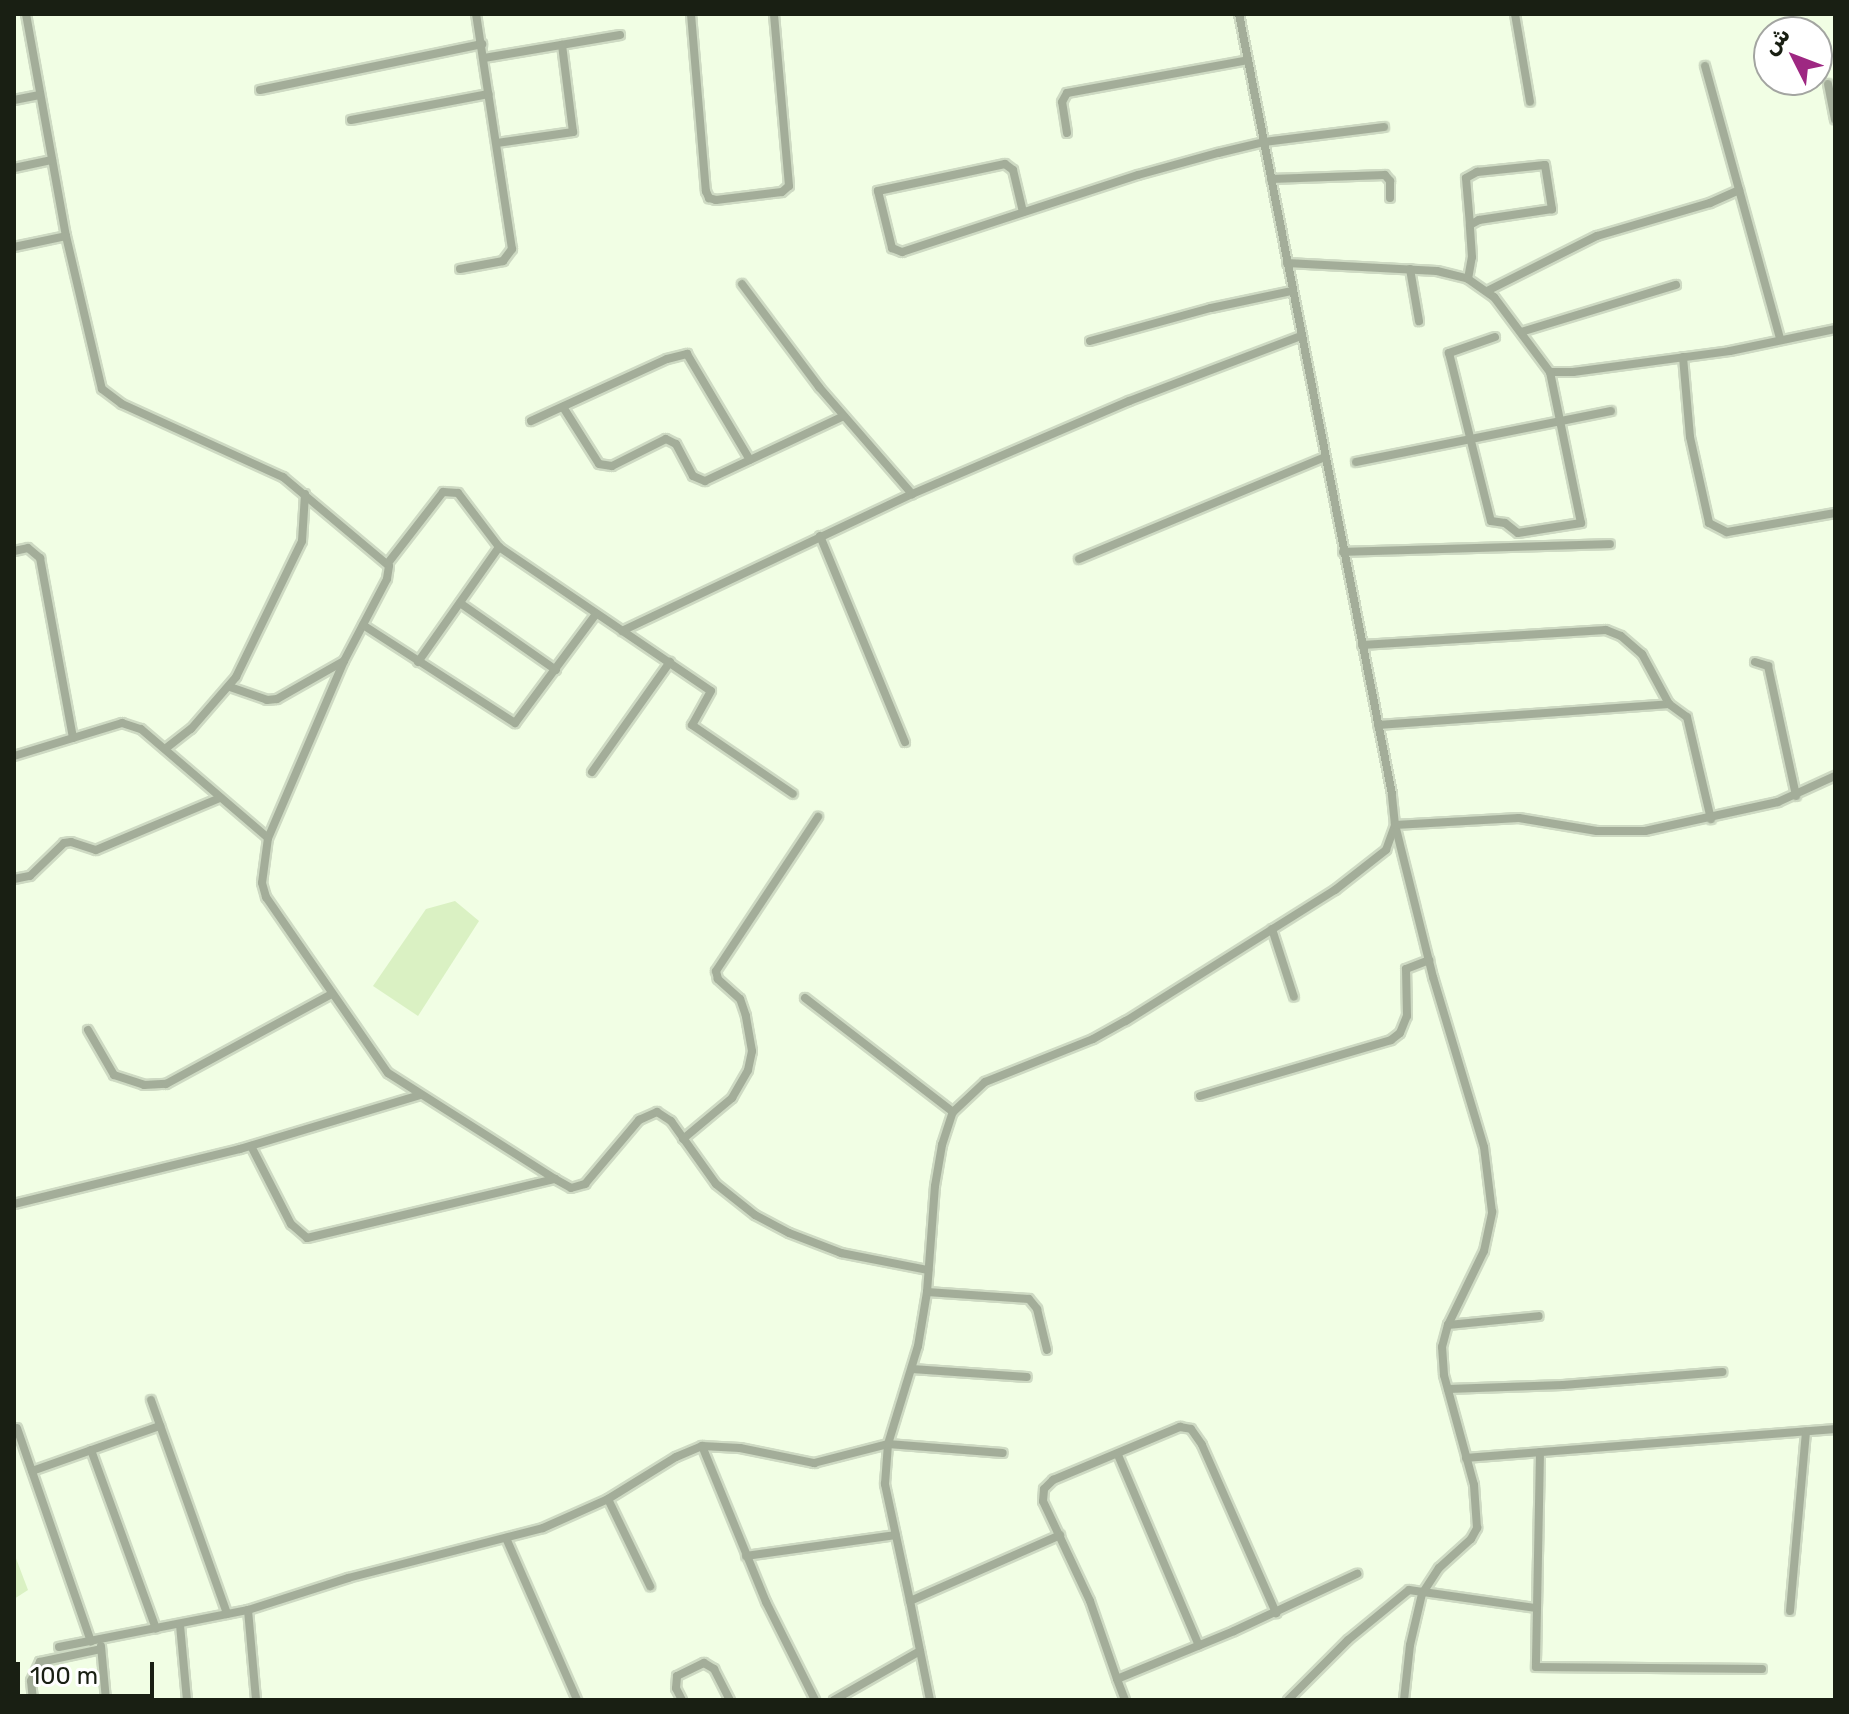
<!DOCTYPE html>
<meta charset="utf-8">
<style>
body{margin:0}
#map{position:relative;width:1849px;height:1714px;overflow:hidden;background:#f1fee4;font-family:Rubik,"Noto Naskh Arabic",sans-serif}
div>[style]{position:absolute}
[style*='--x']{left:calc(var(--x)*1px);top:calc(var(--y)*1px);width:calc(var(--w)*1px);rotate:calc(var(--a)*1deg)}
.green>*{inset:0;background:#daf1c3}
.roads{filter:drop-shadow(2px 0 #cedac3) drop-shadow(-2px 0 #cedac3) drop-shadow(0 2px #cedac3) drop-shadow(0 -2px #cedac3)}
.minor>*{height:8px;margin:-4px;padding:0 4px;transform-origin:4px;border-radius:4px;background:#a3ad99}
span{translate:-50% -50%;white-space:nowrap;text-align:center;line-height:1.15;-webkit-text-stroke:7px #fff;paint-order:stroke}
.frame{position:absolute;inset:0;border:16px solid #191f13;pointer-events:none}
.north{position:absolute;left:1753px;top:16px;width:80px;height:80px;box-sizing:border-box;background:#fff;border:2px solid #a3a5a1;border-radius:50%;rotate:312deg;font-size:22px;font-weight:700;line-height:32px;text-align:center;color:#191f13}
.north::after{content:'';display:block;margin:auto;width:28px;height:36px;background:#9e2882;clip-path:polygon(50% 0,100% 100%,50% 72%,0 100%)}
.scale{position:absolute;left:16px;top:1662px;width:138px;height:36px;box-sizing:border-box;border:4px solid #191f13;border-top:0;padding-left:10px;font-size:24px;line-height:28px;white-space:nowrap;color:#191f13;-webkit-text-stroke:6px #fff;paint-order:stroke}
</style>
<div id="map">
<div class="green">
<i style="clip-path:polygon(455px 901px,479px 921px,418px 1016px,373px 986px,426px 909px)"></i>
<i style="clip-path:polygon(14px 1553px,28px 1590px,14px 1599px)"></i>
</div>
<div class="roads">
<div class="minor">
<i style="--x:26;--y:14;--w:226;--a:79.8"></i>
<i style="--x:66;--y:236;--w:157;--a:76.8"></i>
<i style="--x:102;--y:389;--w:25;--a:37"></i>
<i style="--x:122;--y:404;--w:177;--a:24.4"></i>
<i style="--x:283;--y:477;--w:138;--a:40"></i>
<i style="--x:389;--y:566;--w:13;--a:99"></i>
<i style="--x:387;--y:579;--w:93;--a:117.7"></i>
<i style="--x:344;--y:661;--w:193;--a:113.2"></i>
<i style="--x:691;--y:14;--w:178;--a:85.2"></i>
<i style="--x:706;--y:191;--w:8;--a:67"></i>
<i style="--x:709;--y:198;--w:7;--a:16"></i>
<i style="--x:716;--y:200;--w:66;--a:-6.9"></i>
<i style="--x:782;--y:192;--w:9;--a:-41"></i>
<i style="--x:789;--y:186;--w:173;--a:-95"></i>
<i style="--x:1515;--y:14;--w:89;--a:80.3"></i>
<i style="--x:484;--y:58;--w:138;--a:-9.6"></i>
<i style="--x:1705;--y:66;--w:283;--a:74.6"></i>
<i style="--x:1828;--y:84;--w:36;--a:79"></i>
<i style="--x:260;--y:90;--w:227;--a:-11.7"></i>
<i style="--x:14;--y:100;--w:26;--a:-11"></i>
<i style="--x:351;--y:120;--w:140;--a:-10.7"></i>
<i style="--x:1067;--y:133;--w:31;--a:-99"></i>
<i style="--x:1062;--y:102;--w:10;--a:-61"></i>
<i style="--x:1067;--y:93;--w:184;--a:-10.3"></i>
<i style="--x:497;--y:143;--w:77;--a:-8.2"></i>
<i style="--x:573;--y:132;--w:88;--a:-97.2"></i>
<i style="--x:14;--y:168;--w:39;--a:-12"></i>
<i style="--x:1271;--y:179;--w:114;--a:-2"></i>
<i style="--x:1385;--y:175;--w:8;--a:50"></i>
<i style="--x:1390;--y:181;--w:17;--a:90"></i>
<i style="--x:1023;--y:212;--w:43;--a:-103.4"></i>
<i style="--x:1013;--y:170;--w:10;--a:-143"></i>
<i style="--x:1005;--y:164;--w:130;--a:168"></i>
<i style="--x:878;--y:191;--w:59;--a:76.2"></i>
<i style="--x:892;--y:248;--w:11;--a:22"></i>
<i style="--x:902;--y:252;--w:248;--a:-18.1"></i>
<i style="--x:1138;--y:175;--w:83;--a:-15.4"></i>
<i style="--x:1218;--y:153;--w:47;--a:-13.4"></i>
<i style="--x:1264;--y:142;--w:121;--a:-7.1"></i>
<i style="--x:14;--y:247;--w:53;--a:-11.9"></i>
<i style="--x:1287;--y:263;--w:150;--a:3.1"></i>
<i style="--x:1437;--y:271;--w:32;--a:14"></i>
<i style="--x:1468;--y:279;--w:32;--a:35"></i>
<i style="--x:1494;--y:297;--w:94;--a:53.3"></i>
<i style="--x:1550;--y:372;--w:23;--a:0"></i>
<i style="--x:1573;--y:372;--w:158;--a:-7.6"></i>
<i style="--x:1730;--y:351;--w:107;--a:-11.8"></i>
<i style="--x:460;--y:269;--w:44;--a:-10.5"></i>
<i style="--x:503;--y:261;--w:15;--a:-53"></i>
<i style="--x:512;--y:249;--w:238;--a:-98.7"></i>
<i style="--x:1410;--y:269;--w:53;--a:80.2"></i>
<i style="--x:1468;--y:279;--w:22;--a:-80"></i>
<i style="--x:1472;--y:257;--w:32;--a:-94"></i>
<i style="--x:1470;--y:225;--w:47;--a:-94.9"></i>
<i style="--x:1466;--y:178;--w:13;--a:-29"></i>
<i style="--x:1477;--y:172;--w:68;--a:-5.9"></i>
<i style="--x:1545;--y:165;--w:45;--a:81"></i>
<i style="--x:1552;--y:209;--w:74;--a:171.4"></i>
<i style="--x:1479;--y:220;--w:10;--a:151"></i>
<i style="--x:742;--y:284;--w:129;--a:53.2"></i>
<i style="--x:819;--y:387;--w:142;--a:49"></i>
<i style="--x:1487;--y:291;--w:123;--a:-26.6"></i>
<i style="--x:1597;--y:236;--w:118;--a:-16.3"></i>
<i style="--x:1710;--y:203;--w:32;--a:-24"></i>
<i style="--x:1521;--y:332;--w:162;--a:-16.9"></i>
<i style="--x:1495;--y:337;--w:49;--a:160.8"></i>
<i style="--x:1449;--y:353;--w:173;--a:76"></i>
<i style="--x:1491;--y:521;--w:14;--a:8"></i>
<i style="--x:1505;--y:523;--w:16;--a:38"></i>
<i style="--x:1518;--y:533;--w:64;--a:-9"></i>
<i style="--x:1581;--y:523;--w:154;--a:-101.6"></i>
<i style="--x:1090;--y:341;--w:125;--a:-15.3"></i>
<i style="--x:1211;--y:308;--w:83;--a:-11.9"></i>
<i style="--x:1683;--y:357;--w:80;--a:85"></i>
<i style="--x:1690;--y:437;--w:88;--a:77.5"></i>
<i style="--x:1709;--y:523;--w:20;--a:27"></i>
<i style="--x:1727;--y:532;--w:110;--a:-10"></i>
<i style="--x:563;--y:407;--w:67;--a:57.7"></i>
<i style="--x:599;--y:464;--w:13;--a:9"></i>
<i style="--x:612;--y:466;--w:60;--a:-26.6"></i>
<i style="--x:666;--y:439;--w:11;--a:27"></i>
<i style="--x:676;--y:444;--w:36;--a:62"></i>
<i style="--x:693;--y:476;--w:13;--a:23"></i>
<i style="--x:705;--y:481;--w:153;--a:-25.1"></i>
<i style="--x:531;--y:421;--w:149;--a:-24.5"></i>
<i style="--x:667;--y:359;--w:21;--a:-14"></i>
<i style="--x:687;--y:354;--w:123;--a:59.3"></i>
<i style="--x:1356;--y:462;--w:260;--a:-11.3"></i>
<i style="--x:820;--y:536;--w:223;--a:67.6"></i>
<i style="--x:14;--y:551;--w:14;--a:-12"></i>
<i style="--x:28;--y:548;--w:16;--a:40"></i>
<i style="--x:40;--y:558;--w:183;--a:79.6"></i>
<i style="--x:1343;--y:552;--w:267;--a:-1.7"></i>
<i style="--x:1079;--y:559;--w:266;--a:-22.5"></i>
<i style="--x:388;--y:563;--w:90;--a:-52.2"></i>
<i style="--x:443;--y:492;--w:15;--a:4"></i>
<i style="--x:458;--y:493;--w:68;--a:52.8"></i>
<i style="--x:499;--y:547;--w:256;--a:34.2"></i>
<i style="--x:711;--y:691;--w:39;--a:119"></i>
<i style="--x:692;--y:725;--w:122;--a:34.3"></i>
<i style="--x:460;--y:603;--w:117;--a:34.9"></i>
<i style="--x:363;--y:625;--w:181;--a:32.8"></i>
<i style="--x:515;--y:723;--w:136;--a:-53.4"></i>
<i style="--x:622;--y:631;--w:321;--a:-25.3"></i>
<i style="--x:912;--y:494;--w:236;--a:-23.2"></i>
<i style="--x:1129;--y:401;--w:184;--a:-20.7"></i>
<i style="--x:1362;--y:645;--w:244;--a:-3.5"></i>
<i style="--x:1606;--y:630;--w:16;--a:22"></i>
<i style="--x:1621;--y:636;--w:28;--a:41"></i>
<i style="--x:1642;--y:654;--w:57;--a:61.6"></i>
<i style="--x:418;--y:662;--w:141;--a:-54.8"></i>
<i style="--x:1755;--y:662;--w:14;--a:17"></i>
<i style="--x:1768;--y:666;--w:133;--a:77.8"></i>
<i style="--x:230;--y:687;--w:39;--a:19"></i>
<i style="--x:267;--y:700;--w:10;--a:-6"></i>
<i style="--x:277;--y:699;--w:77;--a:-29.6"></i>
<i style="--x:1378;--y:725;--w:292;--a:-4.1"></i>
<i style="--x:1669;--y:704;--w:22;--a:36"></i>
<i style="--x:1687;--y:717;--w:105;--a:76.8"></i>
<i style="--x:165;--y:749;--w:33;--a:-38"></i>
<i style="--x:191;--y:729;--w:69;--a:-49.1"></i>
<i style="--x:236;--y:677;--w:151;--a:-64.1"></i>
<i style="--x:302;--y:541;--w:47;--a:-86.3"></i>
<i style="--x:14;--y:756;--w:113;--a:-17"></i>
<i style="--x:122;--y:723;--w:20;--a:18"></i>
<i style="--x:141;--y:729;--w:167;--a:40.6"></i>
<i style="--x:268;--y:838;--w:45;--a:97.6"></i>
<i style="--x:262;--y:883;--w:15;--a:74"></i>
<i style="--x:266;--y:897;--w:214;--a:55.3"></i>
<i style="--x:388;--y:1073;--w:198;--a:32.4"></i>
<i style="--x:555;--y:1179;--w:18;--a:29"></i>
<i style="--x:571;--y:1188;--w:15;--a:-16"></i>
<i style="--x:585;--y:1184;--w:84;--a:-49.8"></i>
<i style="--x:639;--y:1120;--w:20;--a:-24"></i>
<i style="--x:657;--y:1112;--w:17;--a:33"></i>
<i style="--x:671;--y:1121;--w:77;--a:54.5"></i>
<i style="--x:716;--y:1184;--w:50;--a:38.5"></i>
<i style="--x:755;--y:1215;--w:38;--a:28"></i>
<i style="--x:789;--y:1233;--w:56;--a:21"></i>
<i style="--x:841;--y:1253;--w:89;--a:11.1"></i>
<i style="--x:592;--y:772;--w:135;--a:-54.7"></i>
<i style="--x:14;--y:879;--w:16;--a:-11"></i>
<i style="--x:30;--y:876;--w:47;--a:-44.1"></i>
<i style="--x:64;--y:843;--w:7;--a:-8"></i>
<i style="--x:71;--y:842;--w:26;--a:18"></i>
<i style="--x:96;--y:850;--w:134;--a:-22.8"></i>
<i style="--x:1272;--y:929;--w:71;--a:72.1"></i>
<i style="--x:805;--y:998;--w:187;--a:37.6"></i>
<i style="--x:88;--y:1030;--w:52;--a:60"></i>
<i style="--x:114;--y:1075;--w:32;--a:18"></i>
<i style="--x:144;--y:1085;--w:22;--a:-3"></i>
<i style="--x:166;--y:1084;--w:189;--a:-28.5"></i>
<i style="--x:1200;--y:1096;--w:199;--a:-16.3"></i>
<i style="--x:1391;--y:1040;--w:11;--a:-38"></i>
<i style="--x:1400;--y:1033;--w:18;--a:-68"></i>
<i style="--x:1407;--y:1016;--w:47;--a:-91.2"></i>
<i style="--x:1406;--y:969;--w:25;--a:-21"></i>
<i style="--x:683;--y:1139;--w:64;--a:-39.9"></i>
<i style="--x:732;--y:1098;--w:32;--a:-60"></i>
<i style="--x:748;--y:1070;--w:19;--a:-78"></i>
<i style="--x:752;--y:1051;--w:36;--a:-100"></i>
<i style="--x:746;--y:1016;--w:18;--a:-109"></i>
<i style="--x:740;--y:999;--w:30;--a:-138"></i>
<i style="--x:718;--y:979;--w:8;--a:-104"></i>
<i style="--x:716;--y:971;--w:185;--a:-56.5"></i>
<i style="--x:251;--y:1146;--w:88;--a:62.9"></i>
<i style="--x:291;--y:1224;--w:21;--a:41"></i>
<i style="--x:307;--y:1238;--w:255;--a:-13.4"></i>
<i style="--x:14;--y:1204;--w:233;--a:-13.7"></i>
<i style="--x:240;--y:1149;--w:188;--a:-16.7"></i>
<i style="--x:927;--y:1292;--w:102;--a:3.9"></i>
<i style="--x:1029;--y:1299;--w:13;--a:51"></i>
<i style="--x:1037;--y:1309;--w:42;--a:76.3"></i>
<i style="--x:1448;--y:1325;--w:91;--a:-5.6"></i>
<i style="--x:912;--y:1369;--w:115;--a:4"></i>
<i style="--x:1448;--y:1389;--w:115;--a:-2"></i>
<i style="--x:1563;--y:1385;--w:160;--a:-4.7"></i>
<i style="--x:151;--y:1400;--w:227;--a:70.4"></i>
<i style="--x:17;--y:1428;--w:226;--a:70.9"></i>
<i style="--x:702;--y:1446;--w:169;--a:67.7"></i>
<i style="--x:766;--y:1602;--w:110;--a:63.4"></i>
<i style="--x:91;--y:1450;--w:190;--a:70"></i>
<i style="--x:1540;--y:1452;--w:215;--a:91.1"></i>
<i style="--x:1536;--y:1667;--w:226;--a:0.5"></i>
<i style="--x:1118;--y:1455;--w:207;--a:67"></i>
<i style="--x:1466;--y:1458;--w:370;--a:-4.5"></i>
<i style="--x:32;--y:1471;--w:136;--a:-19.4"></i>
<i style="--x:608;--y:1499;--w:97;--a:64.2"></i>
<i style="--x:506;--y:1538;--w:177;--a:66.3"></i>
<i style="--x:746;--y:1556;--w:151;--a:-8"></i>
<i style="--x:910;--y:1601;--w:120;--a:-102.1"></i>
<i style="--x:885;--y:1484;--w:40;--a:-85.7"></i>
<i style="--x:888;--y:1444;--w:115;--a:4.5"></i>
<i style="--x:248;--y:1610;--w:90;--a:84.9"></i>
<i style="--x:1790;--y:1611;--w:180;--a:-84.9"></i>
<i style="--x:180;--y:1625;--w:75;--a:84.7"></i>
<i style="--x:101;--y:1646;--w:54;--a:84.7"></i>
<i style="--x:59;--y:1647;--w:193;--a:-11.1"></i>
<i style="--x:248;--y:1610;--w:105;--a:-17.7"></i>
<i style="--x:348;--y:1578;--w:201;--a:-14.4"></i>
<i style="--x:543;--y:1528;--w:71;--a:-24"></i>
<i style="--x:608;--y:1499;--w:80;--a:-31.7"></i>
<i style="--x:676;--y:1457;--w:28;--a:-23"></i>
<i style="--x:702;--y:1446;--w:38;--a:3"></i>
<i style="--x:740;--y:1448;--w:76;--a:11.5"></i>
<i style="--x:814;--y:1463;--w:76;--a:-14.4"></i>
<i style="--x:888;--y:1444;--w:102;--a:-73"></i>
<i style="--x:918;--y:1346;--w:55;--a:-80.5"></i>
<i style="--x:927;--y:1292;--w:106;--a:-85.7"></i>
<i style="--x:935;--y:1186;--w:42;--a:-80.3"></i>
<i style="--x:942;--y:1145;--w:35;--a:-72"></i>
<i style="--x:953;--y:1112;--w:44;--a:-43.2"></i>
<i style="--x:985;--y:1082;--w:116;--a:-21.7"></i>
<i style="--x:1093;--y:1039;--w:38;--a:-29"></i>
<i style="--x:1126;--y:1021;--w:247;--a:-32.1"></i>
<i style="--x:1335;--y:890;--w:65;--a:-38.1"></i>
<i style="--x:1386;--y:850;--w:27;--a:-70"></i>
<i style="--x:1395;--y:825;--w:31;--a:-96"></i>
<i style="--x:1392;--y:794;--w:795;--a:-101.1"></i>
<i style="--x:1117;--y:1679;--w:83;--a:-109.1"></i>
<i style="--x:1090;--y:1601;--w:110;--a:-115.2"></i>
<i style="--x:1043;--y:1501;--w:12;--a:-85"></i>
<i style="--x:1044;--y:1489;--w:13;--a:-45"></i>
<i style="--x:1053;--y:1480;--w:138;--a:-22.7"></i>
<i style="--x:1180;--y:1427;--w:11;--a:10"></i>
<i style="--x:1191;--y:1429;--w:19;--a:55"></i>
<i style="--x:1202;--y:1445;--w:184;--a:66.2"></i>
<i style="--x:33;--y:1700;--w:19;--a:-96"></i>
<i style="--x:31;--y:1681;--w:21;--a:-65"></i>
<i style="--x:40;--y:1662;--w:62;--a:-12"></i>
<i style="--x:682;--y:1700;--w:13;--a:-117"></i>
<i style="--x:676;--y:1688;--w:12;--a:-85"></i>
<i style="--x:677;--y:1676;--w:30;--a:-26"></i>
<i style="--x:704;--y:1663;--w:12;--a:31"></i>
<i style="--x:714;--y:1669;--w:35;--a:63"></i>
<i style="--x:834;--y:1700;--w:99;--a:-29.7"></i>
<i style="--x:930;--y:1700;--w:101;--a:-101.4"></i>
<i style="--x:910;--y:1601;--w:164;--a:-23.7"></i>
<i style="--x:1125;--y:1700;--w:22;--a:-111"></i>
<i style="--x:1117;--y:1679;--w:126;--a:-22.3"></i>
<i style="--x:1234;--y:1631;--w:136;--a:-24.9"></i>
<i style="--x:1288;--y:1700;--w:85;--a:-45"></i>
<i style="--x:1348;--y:1640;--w:79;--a:-39.3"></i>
<i style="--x:1409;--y:1590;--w:127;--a:8.1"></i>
<i style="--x:1404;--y:1700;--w:55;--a:-83.8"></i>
<i style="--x:1410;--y:1645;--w:52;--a:-76.8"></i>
<i style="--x:1422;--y:1594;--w:31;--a:-57"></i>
<i style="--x:1439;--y:1568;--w:43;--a:-42.2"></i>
<i style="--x:1471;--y:1539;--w:13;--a:-61"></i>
<i style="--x:1477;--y:1528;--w:43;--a:-94"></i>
<i style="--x:1474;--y:1485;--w:114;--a:-105.3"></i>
<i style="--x:1444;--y:1375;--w:28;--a:-94"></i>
<i style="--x:1442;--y:1347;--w:23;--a:-75"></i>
<i style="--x:1448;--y:1325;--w:82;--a:-64.1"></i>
<i style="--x:1484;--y:1251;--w:40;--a:-78"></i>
<i style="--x:1492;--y:1212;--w:65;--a:-97"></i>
<i style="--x:1484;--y:1147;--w:177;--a:-106.7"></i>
<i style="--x:1433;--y:977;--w:157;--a:-104"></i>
<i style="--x:1395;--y:825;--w:124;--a:-3.2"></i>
<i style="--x:1519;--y:818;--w:79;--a:9.5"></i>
<i style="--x:1597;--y:831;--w:48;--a:0"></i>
<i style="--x:1645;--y:831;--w:136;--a:-12.3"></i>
<i style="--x:1778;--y:802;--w:63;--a:-24.5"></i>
</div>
</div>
<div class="frame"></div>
<div class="north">ش</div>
<div class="scale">100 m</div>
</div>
